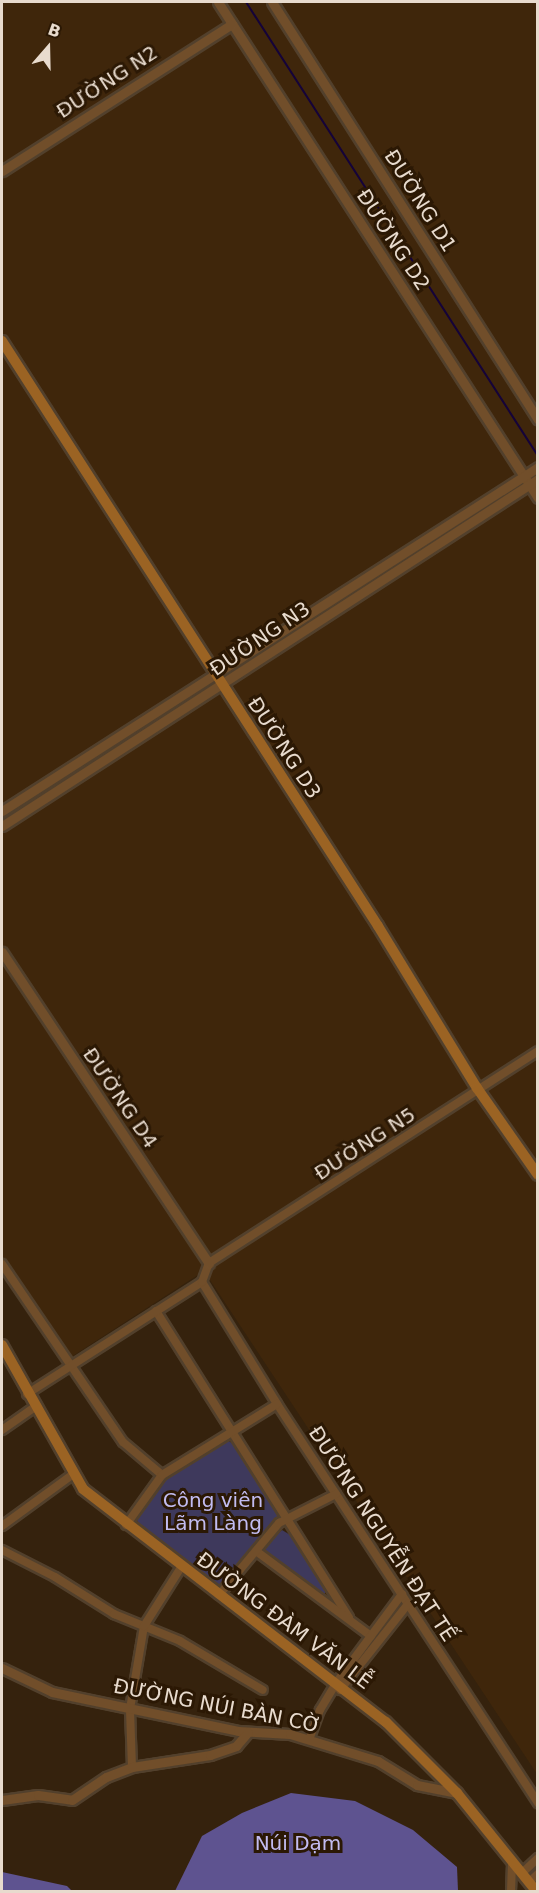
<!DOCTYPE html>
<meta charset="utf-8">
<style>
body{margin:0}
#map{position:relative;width:539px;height:1893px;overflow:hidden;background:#35220d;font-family:"DejaVu Sans",sans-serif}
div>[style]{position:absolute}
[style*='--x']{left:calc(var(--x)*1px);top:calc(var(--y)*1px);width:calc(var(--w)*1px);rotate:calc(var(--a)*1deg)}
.built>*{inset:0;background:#3f260b}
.green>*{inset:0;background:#3e395c}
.forest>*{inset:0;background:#5e5390}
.stream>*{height:2px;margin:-1px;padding:0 1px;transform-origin:1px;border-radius:1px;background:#150339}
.roads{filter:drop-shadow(2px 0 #52402c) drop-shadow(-2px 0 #52402c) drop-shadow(0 2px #52402c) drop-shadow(0 -2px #52402c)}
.minor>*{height:8px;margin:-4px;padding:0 4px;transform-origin:4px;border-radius:4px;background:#714e2a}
.tertiary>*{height:9px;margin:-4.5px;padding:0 4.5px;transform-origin:4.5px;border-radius:4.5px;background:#714e2a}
.secondary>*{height:10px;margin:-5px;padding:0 5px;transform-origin:5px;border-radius:5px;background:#9b6323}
span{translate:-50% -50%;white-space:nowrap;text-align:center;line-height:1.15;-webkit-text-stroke:6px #2b1804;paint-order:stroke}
.street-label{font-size:20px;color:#e8dbce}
.park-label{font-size:20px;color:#c2bcf1}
.frame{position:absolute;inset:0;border:3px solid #e8dbce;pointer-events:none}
.north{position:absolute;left:18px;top:18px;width:60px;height:60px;-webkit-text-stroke:4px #2b1804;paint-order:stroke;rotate:20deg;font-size:16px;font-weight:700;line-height:24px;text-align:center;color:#e8dbce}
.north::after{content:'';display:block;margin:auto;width:21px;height:27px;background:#e8dbce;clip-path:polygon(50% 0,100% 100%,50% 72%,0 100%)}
</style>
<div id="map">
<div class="built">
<i style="clip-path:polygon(2px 2px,537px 2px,537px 1774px,204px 1271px,65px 1361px,2px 1264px)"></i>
</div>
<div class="green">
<i style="clip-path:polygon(229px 1441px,236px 1446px,279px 1515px,227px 1582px,219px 1586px,140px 1527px,136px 1518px,165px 1479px,221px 1442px)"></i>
<i style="clip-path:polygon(282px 1530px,292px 1536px,327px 1589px,324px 1595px,265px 1551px,264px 1546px)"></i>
</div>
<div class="forest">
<i style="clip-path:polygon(291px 1793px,355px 1801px,413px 1830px,457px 1867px,458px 1891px,175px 1891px,202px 1836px,242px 1813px)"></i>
<i style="clip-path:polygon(2px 1872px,67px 1886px,72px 1891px,2px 1891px)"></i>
</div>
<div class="stream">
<i style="--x:246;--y:2;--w:540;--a:57.25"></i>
</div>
<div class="roads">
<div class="minor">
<i style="--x:2;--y:1264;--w:215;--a:55.8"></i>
<i style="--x:123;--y:1442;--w:51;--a:40.2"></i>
<i style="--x:202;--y:1282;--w:143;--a:58.4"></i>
<i style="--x:277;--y:1404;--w:477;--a:56.8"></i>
<i style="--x:156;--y:1311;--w:362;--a:57.8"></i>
<i style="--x:27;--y:1394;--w:208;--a:-32.6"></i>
<i style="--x:202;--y:1282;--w:20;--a:-70"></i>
<i style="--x:209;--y:1263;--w:391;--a:-32.8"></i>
<i style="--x:2;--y:1430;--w:39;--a:-35"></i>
<i style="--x:126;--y:1525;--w:62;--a:-54.2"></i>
<i style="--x:162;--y:1475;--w:135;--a:-31.7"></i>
<i style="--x:2;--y:1526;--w:87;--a:-36.1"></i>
<i style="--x:2;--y:1550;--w:59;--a:27"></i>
<i style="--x:55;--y:1577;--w:70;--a:32.1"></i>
<i style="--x:114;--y:1614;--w:71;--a:22.2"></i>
<i style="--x:180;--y:1641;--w:96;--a:30.6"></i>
<i style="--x:256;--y:1551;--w:143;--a:36.5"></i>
<i style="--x:219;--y:1595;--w:94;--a:-50.2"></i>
<i style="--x:279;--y:1523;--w:64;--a:-27"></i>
<i style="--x:340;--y:1690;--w:110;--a:-51.7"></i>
<i style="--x:309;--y:1740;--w:32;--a:-70"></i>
<i style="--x:320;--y:1710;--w:31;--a:-59"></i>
<i style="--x:336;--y:1683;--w:111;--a:-53.4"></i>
<i style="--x:132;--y:1767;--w:58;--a:-92"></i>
<i style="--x:130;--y:1709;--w:84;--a:-80.4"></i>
<i style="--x:144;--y:1626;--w:71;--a:-57.7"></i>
<i style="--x:522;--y:1873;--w:22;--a:-43"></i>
<i style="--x:529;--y:1882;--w:12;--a:-42"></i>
<i style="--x:511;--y:1892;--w:30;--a:-88"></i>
</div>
<div class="tertiary">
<i style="--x:218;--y:2;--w:590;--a:57.17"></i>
<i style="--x:272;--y:2;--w:495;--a:57.5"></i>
<i style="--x:2;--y:171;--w:273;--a:-32.6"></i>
<i style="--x:2;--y:811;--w:637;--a:-32.69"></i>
<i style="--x:2;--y:826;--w:639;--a:-32.92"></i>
<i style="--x:2;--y:952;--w:374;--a:56.4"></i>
<i style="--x:2;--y:1668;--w:55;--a:25.6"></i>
<i style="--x:52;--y:1692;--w:190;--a:11.8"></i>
<i style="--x:238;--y:1731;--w:52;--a:3.3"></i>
<i style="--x:290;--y:1734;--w:92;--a:17.1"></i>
<i style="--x:378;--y:1761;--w:46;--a:31.6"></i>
<i style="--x:417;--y:1785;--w:41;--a:11.3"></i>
<i style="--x:2;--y:1800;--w:36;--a:-8"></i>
<i style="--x:38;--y:1795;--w:34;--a:8"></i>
<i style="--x:72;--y:1800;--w:41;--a:-34.1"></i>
<i style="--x:106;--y:1777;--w:28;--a:-21"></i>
<i style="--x:132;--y:1767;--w:79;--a:-8.7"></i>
<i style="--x:210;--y:1755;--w:28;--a:-19"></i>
<i style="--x:236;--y:1746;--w:18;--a:-49"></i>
</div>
<div class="secondary">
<i style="--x:2;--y:341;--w:695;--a:57.27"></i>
<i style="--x:378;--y:926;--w:190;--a:58.6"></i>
<i style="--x:477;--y:1088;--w:106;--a:55"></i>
<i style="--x:2;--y:1345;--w:165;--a:60.6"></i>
<i style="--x:83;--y:1489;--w:382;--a:37.6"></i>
<i style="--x:386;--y:1722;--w:100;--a:45"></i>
<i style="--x:457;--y:1793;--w:127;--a:51.1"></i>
</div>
</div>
<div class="street-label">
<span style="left:107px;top:82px;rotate:-33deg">ĐƯỜNG N2</span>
<span style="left:420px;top:201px;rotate:58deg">ĐƯỜNG D1</span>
<span style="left:393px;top:240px;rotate:57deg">ĐƯỜNG D2</span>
<span style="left:260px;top:639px;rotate:-34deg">ĐƯỜNG N3</span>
<span style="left:284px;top:748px;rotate:57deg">ĐƯỜNG D3</span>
<span style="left:120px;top:1098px;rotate:56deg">ĐƯỜNG D4</span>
<span style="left:365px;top:1144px;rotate:-33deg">ĐƯỜNG N5</span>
<span style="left:382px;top:1534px;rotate:57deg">ĐƯỜNG NGUYỄN ĐẠT TẾ</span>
<span style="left:284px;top:1621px;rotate:37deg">ĐƯỜNG ĐÀM VĂN LỄ</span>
<span style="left:217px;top:1706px;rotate:11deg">ĐƯỜNG NÚI BÀN CỜ</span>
</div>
<div class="park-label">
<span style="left:213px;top:1512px">Công viên<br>Lãm Làng</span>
<span style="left:298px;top:1843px">Núi Dạm</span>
</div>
<div class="frame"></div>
<div class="north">B</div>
</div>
